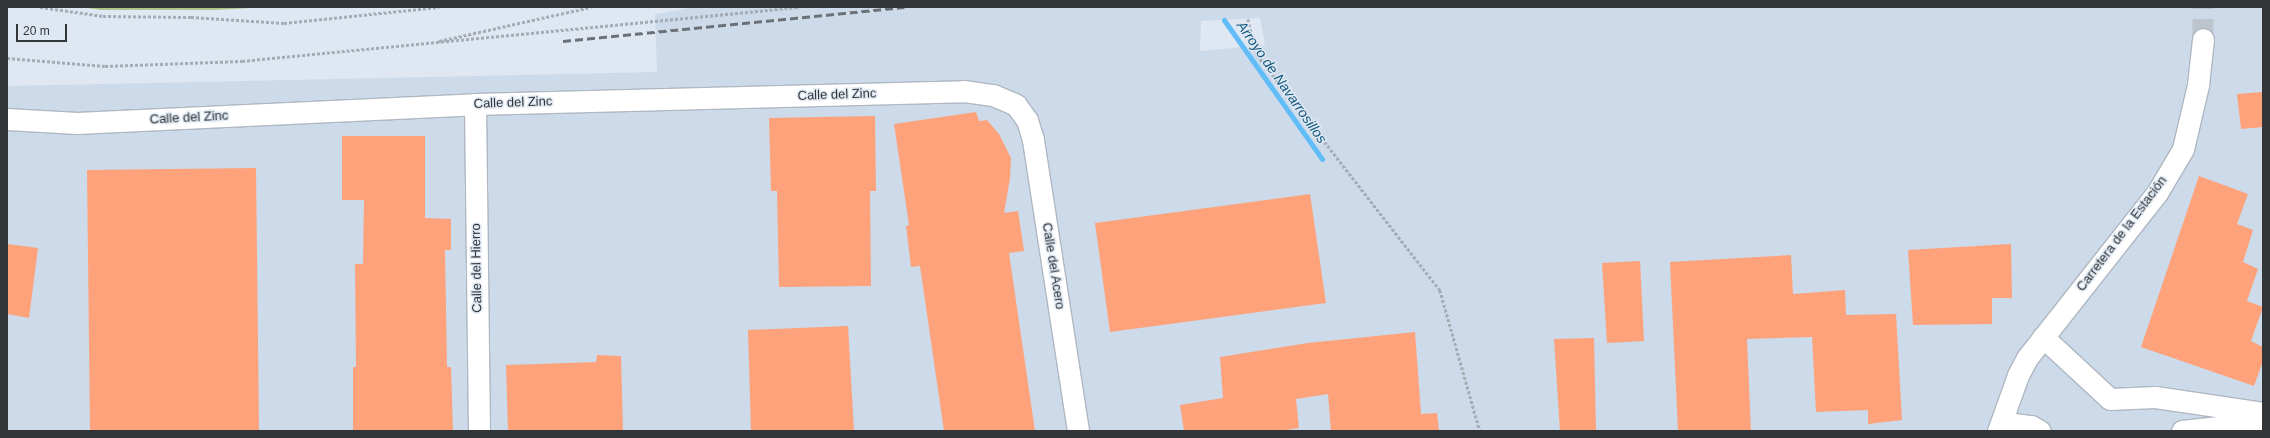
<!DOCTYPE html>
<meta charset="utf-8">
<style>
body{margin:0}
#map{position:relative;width:2270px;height:438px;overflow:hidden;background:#dfe8f2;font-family:Helvetica,sans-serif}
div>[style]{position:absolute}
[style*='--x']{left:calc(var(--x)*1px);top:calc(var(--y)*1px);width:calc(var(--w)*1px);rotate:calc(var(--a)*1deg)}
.built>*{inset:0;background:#cddae9}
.green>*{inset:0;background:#aec687}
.stream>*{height:5px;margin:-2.5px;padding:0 2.5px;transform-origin:2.5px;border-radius:2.5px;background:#61bdf7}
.building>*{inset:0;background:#fda27b}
.minor-tunnel>*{height:21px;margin-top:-10.5px;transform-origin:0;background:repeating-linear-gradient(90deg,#bcc4cd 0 21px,transparent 0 31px)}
.path>*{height:2.5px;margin-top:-1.25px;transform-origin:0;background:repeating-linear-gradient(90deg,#a5acb4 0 3px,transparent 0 5px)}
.roads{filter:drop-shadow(1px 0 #afb7c1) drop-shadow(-1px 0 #afb7c1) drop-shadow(0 1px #afb7c1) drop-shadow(0 -1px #afb7c1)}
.minor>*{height:21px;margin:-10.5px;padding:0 10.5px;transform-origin:10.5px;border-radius:10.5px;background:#fff}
.rail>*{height:3px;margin-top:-1.5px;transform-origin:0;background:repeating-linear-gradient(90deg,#6c7177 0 8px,transparent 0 12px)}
span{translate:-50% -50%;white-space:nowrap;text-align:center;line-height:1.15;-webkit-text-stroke:3px #dfe8f2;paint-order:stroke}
.street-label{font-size:13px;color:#313538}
.water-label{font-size:14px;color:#0f577d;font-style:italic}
.frame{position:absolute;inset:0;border:8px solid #313538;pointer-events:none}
.scale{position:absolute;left:16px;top:24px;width:51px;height:18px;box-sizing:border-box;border:2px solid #313538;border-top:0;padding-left:5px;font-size:12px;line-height:14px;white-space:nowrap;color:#313538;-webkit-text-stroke:3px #dfe8f2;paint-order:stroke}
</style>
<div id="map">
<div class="built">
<i style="clip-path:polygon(evenodd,696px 7px,2263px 7px,2263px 431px,7px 431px,7px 86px,657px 72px,655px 14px,696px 7px,1260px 18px,1265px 45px,1200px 51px,1201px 21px,1260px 18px)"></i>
</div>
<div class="green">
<i style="clip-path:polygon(80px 7px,270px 7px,215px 10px,101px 10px)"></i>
</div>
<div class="stream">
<i style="--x:1224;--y:20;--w:170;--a:54.8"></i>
</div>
<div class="building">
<i style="clip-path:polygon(2263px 92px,2263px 127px,2241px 129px,2237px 94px)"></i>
<i style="clip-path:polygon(976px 112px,979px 121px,987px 120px,999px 134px,1011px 158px,1010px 178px,1004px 213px,1018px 211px,1024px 251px,1009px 253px,1035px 431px,944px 431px,920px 266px,911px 267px,906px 226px,909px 225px,894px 124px)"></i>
<i style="clip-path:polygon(875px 116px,876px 191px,870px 191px,871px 286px,779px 287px,777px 191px,771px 191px,769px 118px)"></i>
<i style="clip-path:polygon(342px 136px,425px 136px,425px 218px,451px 219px,451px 250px,445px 250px,447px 367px,451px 367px,453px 431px,353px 431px,353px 367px,356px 367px,355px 264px,363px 264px,364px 200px,342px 200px)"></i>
<i style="clip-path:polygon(256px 168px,259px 431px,90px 431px,87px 170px)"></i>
<i style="clip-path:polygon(2199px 176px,2248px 194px,2237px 224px,2253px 230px,2243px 262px,2258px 269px,2247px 301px,2263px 307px,2251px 341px,2263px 347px,2263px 361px,2254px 386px,2141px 347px)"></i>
<i style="clip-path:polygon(1310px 194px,1326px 303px,1110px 332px,1095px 223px)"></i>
<i style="clip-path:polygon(7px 244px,38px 248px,29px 318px,7px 314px)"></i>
<i style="clip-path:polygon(2011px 244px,2012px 298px,1992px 298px,1992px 324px,1913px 325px,1908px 250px)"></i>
<i style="clip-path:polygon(1791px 255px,1793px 294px,1845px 290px,1846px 315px,1896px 314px,1902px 420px,1868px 424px,1868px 410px,1816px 412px,1812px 337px,1747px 339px,1751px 431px,1678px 431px,1670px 262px)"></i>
<i style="clip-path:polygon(1640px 261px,1644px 341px,1607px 343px,1602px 263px)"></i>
<i style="clip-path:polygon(848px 326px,854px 431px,751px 431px,748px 330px)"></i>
<i style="clip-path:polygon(1415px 332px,1421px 414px,1437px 413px,1439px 431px,1331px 431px,1328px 394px,1296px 399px,1299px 428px,1280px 431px,1184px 431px,1180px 405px,1223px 398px,1220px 357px,1308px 343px)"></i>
<i style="clip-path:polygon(1594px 338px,1596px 431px,1560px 431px,1554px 339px)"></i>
<i style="clip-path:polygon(597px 355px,621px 356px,623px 431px,508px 431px,506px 365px,596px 362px)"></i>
</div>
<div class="minor-tunnel">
<i style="--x:2203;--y:39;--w:32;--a:-90"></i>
</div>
<div class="path">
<i style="--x:40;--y:7;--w:64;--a:8.1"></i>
<i style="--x:103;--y:16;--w:88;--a:0.7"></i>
<i style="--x:191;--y:17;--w:93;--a:3.7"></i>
<i style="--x:284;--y:23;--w:156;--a:-5.9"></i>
<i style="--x:1248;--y:19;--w:37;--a:76"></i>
<i style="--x:1257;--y:55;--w:298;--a:52.1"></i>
<i style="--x:1440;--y:290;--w:147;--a:74.2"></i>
<i style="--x:439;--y:41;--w:156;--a:-12.6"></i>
<i style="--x:7;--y:58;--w:98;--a:4.7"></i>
<i style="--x:105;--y:66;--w:137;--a:-2.1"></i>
<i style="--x:242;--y:61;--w:560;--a:-5.54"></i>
</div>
<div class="roads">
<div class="minor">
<i style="--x:475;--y:104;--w:327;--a:89.3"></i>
<i style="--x:7;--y:119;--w:70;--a:3.3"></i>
<i style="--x:77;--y:123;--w:398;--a:-2.7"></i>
<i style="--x:475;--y:104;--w:489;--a:-1.5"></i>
<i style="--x:964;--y:91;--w:29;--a:8"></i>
<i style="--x:993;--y:95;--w:25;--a:23"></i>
<i style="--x:1016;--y:105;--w:19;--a:54"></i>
<i style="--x:1027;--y:120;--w:21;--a:73"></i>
<i style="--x:1033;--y:140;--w:294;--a:81.2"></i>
<i style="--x:2043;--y:337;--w:91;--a:42.8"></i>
<i style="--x:2110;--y:399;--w:45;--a:-2.5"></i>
<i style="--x:2155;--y:397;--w:109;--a:8.4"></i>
<i style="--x:1998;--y:431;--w:59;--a:-70.3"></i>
<i style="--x:2018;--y:375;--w:19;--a:-62"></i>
<i style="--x:2027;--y:358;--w:210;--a:-51.8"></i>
<i style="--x:2157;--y:193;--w:51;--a:-59.4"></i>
<i style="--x:2183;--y:149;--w:66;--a:-76.8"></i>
<i style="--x:2198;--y:85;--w:46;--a:-83.8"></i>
<i style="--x:1998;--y:431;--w:17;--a:-24"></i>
<i style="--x:2014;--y:424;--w:17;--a:7"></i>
<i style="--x:2031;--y:426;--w:10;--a:29"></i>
<i style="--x:2182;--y:431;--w:81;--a:-6.3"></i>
</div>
</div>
<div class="rail">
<i style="--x:563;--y:41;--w:343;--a:-5.7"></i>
</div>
<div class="street-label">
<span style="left:837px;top:95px;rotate:-2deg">Calle del Zinc</span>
<span style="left:513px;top:103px;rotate:-2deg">Calle del Zinc</span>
<span style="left:189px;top:118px;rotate:-3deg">Calle del Zinc</span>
<span style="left:2122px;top:234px;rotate:-53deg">Carretera de la Estación</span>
<span style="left:1053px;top:266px;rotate:81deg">Calle del Acero</span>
<span style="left:477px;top:268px;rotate:-91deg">Calle del Hierro</span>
</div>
<div class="water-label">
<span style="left:1282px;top:82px;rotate:55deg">Arroyo de Navarrosillos</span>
</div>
<div class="frame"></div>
<div class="scale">20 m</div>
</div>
